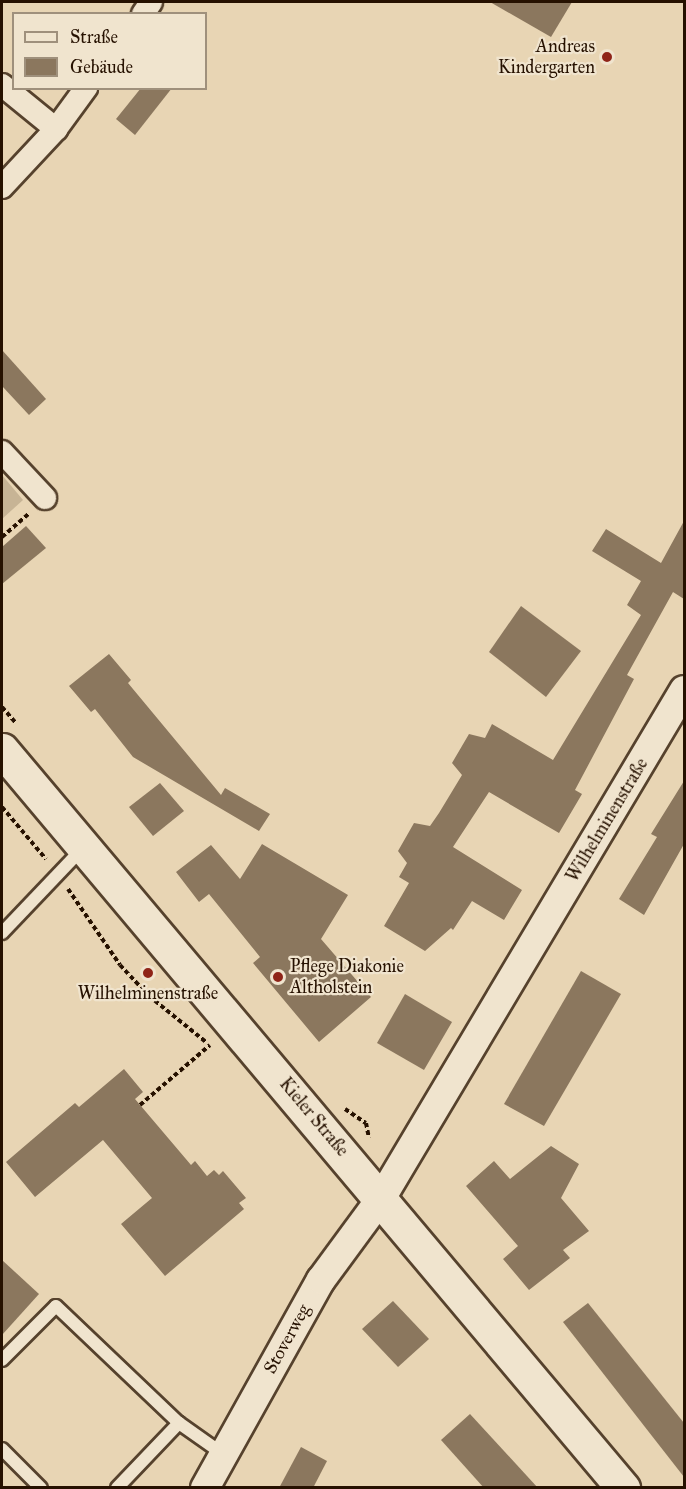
<!DOCTYPE html>
<meta charset="utf-8">
<style>
body{margin:0}
#map{position:relative;width:686px;height:1489px;overflow:hidden;background:#e8d5b4;font-family:"IM FELL Great Primer",serif}
div>[style]{position:absolute}
[style*='--x']{left:calc(var(--x)*1px);top:calc(var(--y)*1px);width:calc(var(--w)*1px);rotate:calc(var(--a)*1deg)}
.green>*{inset:0;background:#c7b495}
.building>*{inset:0;background:#8b775e}
.path>*{height:4px;margin-top:-2px;transform-origin:0;background:repeating-linear-gradient(90deg,#261100 0 4.5px,transparent 0 7.5px)}
.roads{filter:drop-shadow(2px 0 #56422d) drop-shadow(-2px 0 #56422d) drop-shadow(0 2px #56422d) drop-shadow(0 -2px #56422d)}
.service>*{height:12px;margin:-6px;padding:0 6px;transform-origin:6px;border-radius:6px;background:#f0e4ce}
.minor>*{height:22px;margin:-11px;padding:0 11px;transform-origin:11px;border-radius:11px;background:#f0e4ce}
.tertiary>*{height:28px;margin:-14px;padding:0 14px;transform-origin:14px;border-radius:14px;background:#f0e4ce}
.secondary>*{height:33px;margin:-16.5px;padding:0 16.5px;transform-origin:16.5px;border-radius:16.5px;background:#f0e4ce}
.dots>*{width:16px;height:16px;translate:-50% -50%;box-sizing:border-box;border:3px solid #f0e4ce;border-radius:50%}
span{translate:-50% -50%;white-space:nowrap;text-align:center;line-height:1.15;-webkit-text-stroke:4.5px #f0e4ce;paint-order:stroke}
.poi-label{font-size:18px;color:#261100}
.right{translate:-100% -50%;text-align:right}
.left{translate:0 -50%;text-align:left}
.street-label{font-size:18px;color:#261100}
.frame{position:absolute;inset:0;border:3px solid #261100;pointer-events:none}
.legend{position:absolute;left:12px;top:12px;width:195px;height:78px;box-sizing:border-box;background:#f0e4ce;border:2px solid #9f907c;margin:0;padding:8px 10px;list-style:none;font-size:18px;color:#261100}
.legend li{display:flex;align-items:center;gap:12px;height:30px}
.legend b{width:30px;border:2px solid #9f907c}
</style>
<div id="map">
<div class="green">
<i style="clip-path:polygon(2px 475px,23px 500px,2px 519px)"></i>
</div>
<div class="building">
<i style="clip-path:polygon(490px 2px,572px 2px,551px 37px)"></i>
<i style="clip-path:polygon(141px 88px,172px 88px,135px 135px,116px 119px)"></i>
<i style="clip-path:polygon(2px 350px,46px 399px,29px 415px,2px 386px)"></i>
<i style="clip-path:polygon(684px 521px,684px 599px,673px 592px,627px 675px,634px 679px,575px 790px,582px 794px,559px 833px,489px 792px,453px 847px,522px 890px,504px 920px,472px 901px,453px 930px,451px 928px,425px 951px,384px 926px,409px 883px,399px 877px,407px 863px,398px 851px,414px 823px,430px 826px,439px 813px,462px 775px,452px 763px,469px 734px,485px 738px,492px 724px,553px 760px,641px 615px,627px 605px,641px 581px,592px 551px,606px 529px,661px 563px)"></i>
<i style="clip-path:polygon(26px 526px,46px 548px,2px 584px,2px 547px)"></i>
<i style="clip-path:polygon(521px 606px,581px 651px,546px 697px,489px 652px)"></i>
<i style="clip-path:polygon(109px 654px,131px 680px,128px 683px,221px 795px,225px 788px,270px 814px,259px 831px,133px 757px,95px 709px,91px 712px,69px 686px)"></i>
<i style="clip-path:polygon(684px 781px,684px 844px,644px 915px,619px 899px,657px 837px,651px 834px)"></i>
<i style="clip-path:polygon(160px 783px,184px 811px,153px 836px,129px 807px)"></i>
<i style="clip-path:polygon(262px 844px,348px 895px,321px 939px,371px 997px,319px 1042px,253px 963px,260px 957px,209px 894px,199px 902px,176px 872px,211px 845px,240px 879px)"></i>
<i style="clip-path:polygon(581px 971px,621px 994px,544px 1126px,504px 1104px)"></i>
<i style="clip-path:polygon(405px 994px,452px 1022px,424px 1070px,377px 1043px)"></i>
<i style="clip-path:polygon(124px 1069px,143px 1092px,135px 1099px,191px 1165px,195px 1161px,207px 1176px,214px 1170px,219px 1175px,223px 1171px,246px 1198px,239px 1203px,244px 1209px,165px 1276px,121px 1224px,152px 1198px,103px 1140px,35px 1197px,6px 1162px,75px 1103px,79px 1107px)"></i>
<i style="clip-path:polygon(551px 1146px,579px 1164px,561px 1198px,589px 1231px,563px 1250px,570px 1258px,529px 1290px,503px 1259px,518px 1246px,466px 1186px,494px 1161px,510px 1179px)"></i>
<i style="clip-path:polygon(2px 1260px,39px 1294px,2px 1335px)"></i>
<i style="clip-path:polygon(393px 1301px,429px 1339px,398px 1367px,362px 1329px)"></i>
<i style="clip-path:polygon(588px 1303px,684px 1423px,684px 1477px,563px 1322px)"></i>
<i style="clip-path:polygon(470px 1414px,538px 1488px,484px 1488px,441px 1440px)"></i>
<i style="clip-path:polygon(301px 1447px,327px 1461px,313px 1488px,279px 1488px)"></i>
</div>
<div class="path">
<i style="--x:2;--y:537;--w:35;--a:-41"></i>
<i style="--x:2;--y:707;--w:20;--a:49"></i>
<i style="--x:2;--y:807;--w:68;--a:49.8"></i>
<i style="--x:68;--y:889;--w:92;--a:55.6"></i>
<i style="--x:120;--y:965;--w:42;--a:46.9"></i>
<i style="--x:149;--y:996;--w:73;--a:38.9"></i>
<i style="--x:140;--y:1105;--w:92;--a:-40.6"></i>
<i style="--x:345;--y:1109;--w:25;--a:34"></i>
<i style="--x:366;--y:1123;--w:15;--a:79"></i>
</div>
<div class="roads">
<div class="service">
<i style="--x:2;--y:933;--w:116;--a:-46.4"></i>
<i style="--x:2;--y:1360;--w:76;--a:-45"></i>
<i style="--x:56;--y:1306;--w:170;--a:43.6"></i>
<i style="--x:179;--y:1423;--w:54;--a:35.2"></i>
<i style="--x:2;--y:1449;--w:55;--a:45"></i>
<i style="--x:117;--y:1488;--w:90;--a:-46.4"></i>
</div>
<div class="minor">
<i style="--x:143;--y:14;--w:14;--a:-56"></i>
<i style="--x:2;--y:85;--w:70;--a:39.2"></i>
<i style="--x:2;--y:187;--w:79;--a:-47"></i>
<i style="--x:56;--y:129;--w:51;--a:-53.8"></i>
<i style="--x:2;--y:452;--w:63;--a:46.9"></i>
</div>
<div class="tertiary">
<i style="--x:205;--y:1488;--w:238;--a:-60.9"></i>
<i style="--x:321;--y:1280;--w:103;--a:-53.7"></i>
<i style="--x:382;--y:1197;--w:590;--a:-59.22"></i>
</div>
<div class="secondary">
<i style="--x:2;--y:750;--w:965;--a:49.92"></i>
</div>
</div>
<div class="dots">
<i style="left:607px;top:57px;background:#8f2418"></i>
<i style="left:148px;top:973px;background:#8f2418"></i>
<i style="left:278px;top:977px;background:#8f2418"></i>
</div>
<div class="poi-label">
<span class="right" style="left:595px;top:57px">Andreas<br>Kindergarten</span>
<span class="left" style="left:290px;top:977px">Pflege Diakonie<br>Altholstein</span>
<span style="left:148px;top:993px">Wilhelminenstraße</span>
</div>
<div class="street-label">
<span style="left:607px;top:820px;rotate:-59deg">Wilhelminenstraße</span>
<span style="left:314px;top:1117px;rotate:50deg">Kieler Straße</span>
<span style="left:287px;top:1339px;rotate:-61deg">Stoverweg</span>
</div>
<div class="frame"></div>
<ul class="legend">
<li><b style="height:8px;background:#f0e4ce"></b>Straße</li>
<li><b style="height:16px;background:#8b775e"></b>Gebäude</li>
</ul>
</div>
